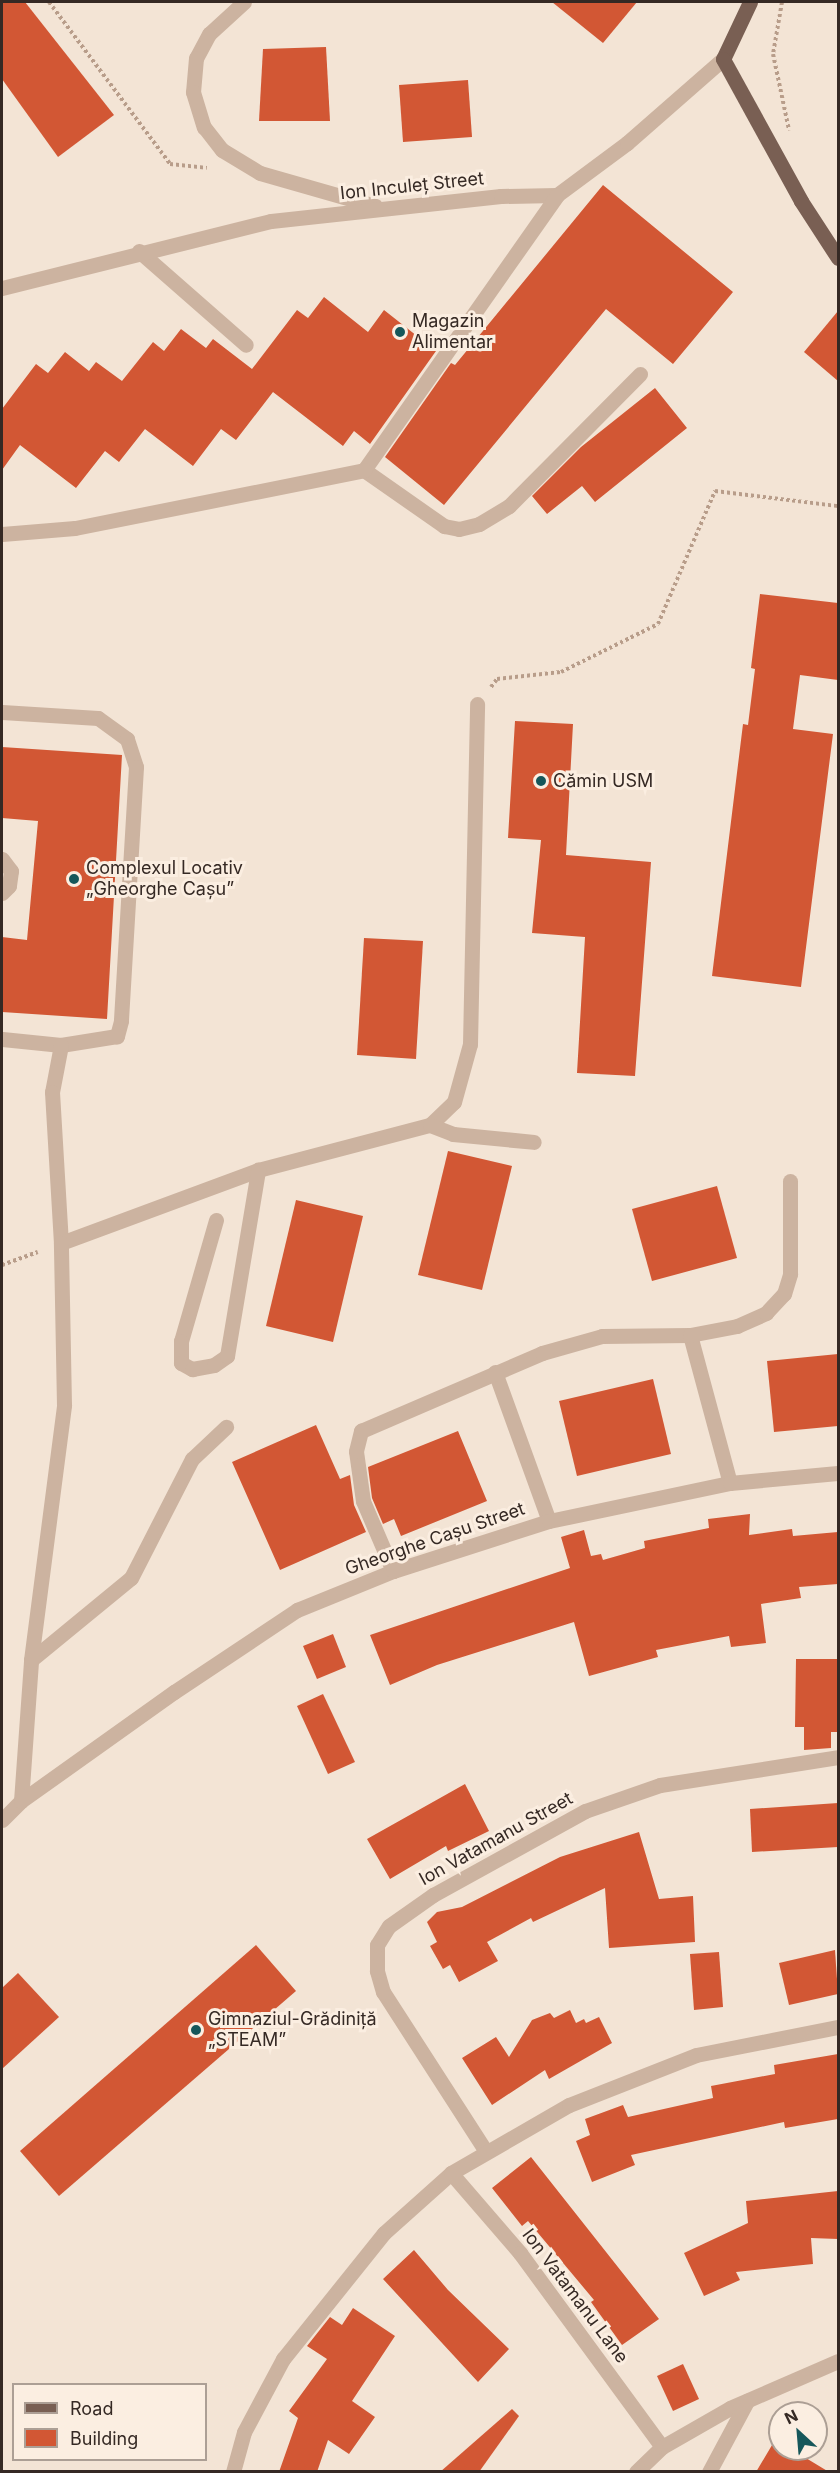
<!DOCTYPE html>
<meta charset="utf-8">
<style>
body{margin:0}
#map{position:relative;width:840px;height:2473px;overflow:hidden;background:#f3e4d5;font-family:Inter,sans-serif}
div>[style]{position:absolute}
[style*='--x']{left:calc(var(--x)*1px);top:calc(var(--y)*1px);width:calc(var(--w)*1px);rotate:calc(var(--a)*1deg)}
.building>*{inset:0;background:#d25734}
.path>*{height:4px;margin-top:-2px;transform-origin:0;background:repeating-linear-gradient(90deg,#b89d8a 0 3px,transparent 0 6px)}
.minor>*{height:15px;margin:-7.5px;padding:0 7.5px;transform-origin:7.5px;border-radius:7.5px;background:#ccb3a0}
.major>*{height:15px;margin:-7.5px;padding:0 7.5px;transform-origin:7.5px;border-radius:7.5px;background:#795f53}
.dots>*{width:16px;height:16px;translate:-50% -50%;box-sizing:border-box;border:3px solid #fbeee1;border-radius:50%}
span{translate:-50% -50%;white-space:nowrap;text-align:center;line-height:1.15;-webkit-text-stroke:6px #fbeee1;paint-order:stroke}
.street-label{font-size:18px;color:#352924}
.poi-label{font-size:18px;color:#352924}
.left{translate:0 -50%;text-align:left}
.frame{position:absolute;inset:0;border:3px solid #352924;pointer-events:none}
.legend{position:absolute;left:12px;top:2383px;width:195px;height:78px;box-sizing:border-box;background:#fbeee1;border:2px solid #ac9f95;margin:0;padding:8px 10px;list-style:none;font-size:18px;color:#352924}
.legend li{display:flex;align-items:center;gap:12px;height:30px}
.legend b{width:30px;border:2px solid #ac9f95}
.north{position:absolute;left:768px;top:2401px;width:60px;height:60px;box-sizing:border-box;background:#fbeee1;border:2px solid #ac9f95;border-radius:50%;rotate:334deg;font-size:16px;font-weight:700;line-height:24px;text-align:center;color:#352924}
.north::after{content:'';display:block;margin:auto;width:21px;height:27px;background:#16575a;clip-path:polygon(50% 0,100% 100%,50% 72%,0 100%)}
</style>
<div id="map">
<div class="building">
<i style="clip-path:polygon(2px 2px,25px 2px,114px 115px,58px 157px,2px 79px)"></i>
<i style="clip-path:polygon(552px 2px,637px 2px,603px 43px)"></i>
<i style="clip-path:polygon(326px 47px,330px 121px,259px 121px,263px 49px)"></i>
<i style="clip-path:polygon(468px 80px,472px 137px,403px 142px,399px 85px)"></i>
<i style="clip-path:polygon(603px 185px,733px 292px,673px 364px,606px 309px,444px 505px,385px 457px,451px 363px,455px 365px)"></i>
<i style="clip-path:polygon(324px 297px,368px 332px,384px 310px,436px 351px,370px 444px,354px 431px,343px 446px,273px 392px,236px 440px,221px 429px,193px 466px,145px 429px,119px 462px,105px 451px,76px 488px,20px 445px,2px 470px,2px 409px,36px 364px,48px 373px,65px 352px,89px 371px,96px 362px,122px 381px,153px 342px,164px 351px,181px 329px,206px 348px,213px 339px,252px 369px,297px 310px,308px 318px)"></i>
<i style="clip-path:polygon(838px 311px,838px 381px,804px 352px)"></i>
<i style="clip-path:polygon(655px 388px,687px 428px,595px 502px,582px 486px,547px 514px,532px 496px,581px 447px)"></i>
<i style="clip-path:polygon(760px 594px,838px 603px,838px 680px,800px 675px,793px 729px,833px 734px,801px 987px,712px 976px,743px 724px,748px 725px,755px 669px,751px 668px)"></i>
<i style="clip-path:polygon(515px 721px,573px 724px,566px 855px,651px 862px,635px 1076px,577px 1073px,585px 937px,532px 933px,541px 840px,508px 838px)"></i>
<i style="clip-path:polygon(2px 747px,122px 755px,107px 1019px,2px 1012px,2px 937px,27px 940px,38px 821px,2px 818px)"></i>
<i style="clip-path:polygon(364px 938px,423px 941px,416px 1059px,357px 1055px)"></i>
<i style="clip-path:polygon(448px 1151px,512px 1166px,482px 1290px,418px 1275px)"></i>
<i style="clip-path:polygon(717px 1186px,737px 1258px,652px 1281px,632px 1209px)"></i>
<i style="clip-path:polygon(296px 1200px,363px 1216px,333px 1342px,266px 1326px)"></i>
<i style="clip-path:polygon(838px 1354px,838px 1426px,774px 1432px,767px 1361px)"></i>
<i style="clip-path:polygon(653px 1379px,671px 1454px,577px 1476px,559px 1401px)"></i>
<i style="clip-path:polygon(316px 1425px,340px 1479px,350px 1475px,354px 1505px,366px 1532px,280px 1570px,232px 1462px)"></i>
<i style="clip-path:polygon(458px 1431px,487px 1501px,401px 1536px,394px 1519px,383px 1524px,372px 1498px,368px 1467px)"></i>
<i style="clip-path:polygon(750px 1514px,749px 1535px,792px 1529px,793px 1536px,838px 1532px,838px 1584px,799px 1587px,801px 1598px,761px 1604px,766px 1643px,731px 1647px,729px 1636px,656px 1650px,658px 1657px,589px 1676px,574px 1622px,437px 1665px,390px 1685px,370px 1635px,570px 1568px,561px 1537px,584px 1530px,591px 1556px,601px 1554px,603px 1560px,645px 1548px,644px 1541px,709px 1528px,708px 1519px)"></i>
<i style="clip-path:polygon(333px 1634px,346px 1667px,317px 1679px,303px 1646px)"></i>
<i style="clip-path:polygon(796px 1659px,838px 1659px,838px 1732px,831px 1732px,831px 1748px,804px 1750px,804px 1727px,795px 1727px)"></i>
<i style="clip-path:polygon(323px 1694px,355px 1762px,328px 1774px,297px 1706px)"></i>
<i style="clip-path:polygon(465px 1784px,489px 1831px,448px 1851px,446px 1846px,390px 1879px,367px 1839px)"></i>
<i style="clip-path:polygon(838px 1803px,838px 1847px,752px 1852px,750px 1809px)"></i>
<i style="clip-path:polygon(639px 1832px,659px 1899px,693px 1896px,695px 1942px,609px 1948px,605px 1888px,533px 1922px,531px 1918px,487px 1942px,498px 1961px,459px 1982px,450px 1965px,443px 1969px,430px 1946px,437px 1942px,427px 1922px,437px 1912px,462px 1907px,560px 1857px)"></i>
<i style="clip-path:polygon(256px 1945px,296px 1991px,59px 2196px,20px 2151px)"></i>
<i style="clip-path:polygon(835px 1950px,838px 1994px,789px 2005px,779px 1963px)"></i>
<i style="clip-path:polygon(719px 1952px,723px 2007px,694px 2010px,690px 1954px)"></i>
<i style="clip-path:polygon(18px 1973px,59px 2017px,2px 2069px,2px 1988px)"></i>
<i style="clip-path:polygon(570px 2010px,576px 2023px,584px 2019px,586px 2023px,599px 2017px,612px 2043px,549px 2079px,545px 2070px,492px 2105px,462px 2058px,496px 2037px,509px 2057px,532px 2020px,550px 2013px,554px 2018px)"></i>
<i style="clip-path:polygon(838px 2054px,838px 2119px,785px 2128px,784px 2122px,631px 2155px,635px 2165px,592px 2182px,576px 2141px,590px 2135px,585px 2119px,623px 2105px,628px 2117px,713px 2098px,711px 2086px,775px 2074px,774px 2065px)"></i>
<i style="clip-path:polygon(531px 2157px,659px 2319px,622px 2345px,591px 2302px,594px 2300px,528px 2221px,522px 2226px,492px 2188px)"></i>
<i style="clip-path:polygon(838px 2191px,838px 2239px,811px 2238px,813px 2264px,736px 2272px,740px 2280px,704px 2296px,684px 2253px,748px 2223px,746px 2201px)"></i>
<i style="clip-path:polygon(414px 2250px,448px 2290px,509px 2349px,478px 2382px,383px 2279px)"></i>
<i style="clip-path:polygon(353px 2308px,395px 2336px,352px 2401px,375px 2417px,349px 2454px,328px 2440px,317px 2472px,279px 2472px,298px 2418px,289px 2411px,327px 2359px,307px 2346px,330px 2317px,342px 2325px)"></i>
<i style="clip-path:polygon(683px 2364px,699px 2399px,673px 2411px,657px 2376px)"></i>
<i style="clip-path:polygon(512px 2409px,519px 2416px,479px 2472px,440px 2472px)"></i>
<i style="clip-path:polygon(775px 2440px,780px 2449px,791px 2449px,829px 2472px,756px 2472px)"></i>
</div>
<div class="path">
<i style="--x:49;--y:2;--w:202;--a:53.2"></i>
<i style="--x:170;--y:164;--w:37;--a:6"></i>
<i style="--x:782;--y:2;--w:53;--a:99.8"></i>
<i style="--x:773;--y:54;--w:78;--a:78.1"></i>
<i style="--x:491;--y:687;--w:10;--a:-53"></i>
<i style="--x:497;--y:679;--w:64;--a:-6.2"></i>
<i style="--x:561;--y:672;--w:108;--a:-26.3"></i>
<i style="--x:658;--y:624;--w:145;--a:-66.8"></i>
<i style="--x:715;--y:491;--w:124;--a:7"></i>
<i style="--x:2;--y:1265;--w:38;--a:-20"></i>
</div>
<div class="minor">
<i style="--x:244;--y:2;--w:47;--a:137.6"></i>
<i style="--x:209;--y:34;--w:27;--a:118"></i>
<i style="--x:196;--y:58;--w:34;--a:95"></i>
<i style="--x:193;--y:92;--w:37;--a:73"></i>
<i style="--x:204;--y:127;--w:29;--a:52"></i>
<i style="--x:222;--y:150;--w:44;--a:31.2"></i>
<i style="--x:260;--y:173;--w:120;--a:16"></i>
<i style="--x:139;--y:251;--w:142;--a:41.3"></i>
<i style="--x:2;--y:288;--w:277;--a:-14"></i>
<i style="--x:271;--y:221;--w:231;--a:-6.2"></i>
<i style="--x:501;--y:196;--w:56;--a:-1"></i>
<i style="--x:557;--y:195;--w:87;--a:-36.6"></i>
<i style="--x:627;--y:143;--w:128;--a:-41.2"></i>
<i style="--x:364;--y:470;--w:98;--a:35"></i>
<i style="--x:444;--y:526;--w:15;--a:11"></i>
<i style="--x:459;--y:529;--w:21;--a:-14"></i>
<i style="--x:479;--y:524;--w:35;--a:-31"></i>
<i style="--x:509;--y:506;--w:186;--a:-45.2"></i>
<i style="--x:364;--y:470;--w:336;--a:-54.9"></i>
<i style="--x:2;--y:534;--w:73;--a:-4.7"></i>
<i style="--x:75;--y:528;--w:295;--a:-11.3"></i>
<i style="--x:2;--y:712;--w:96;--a:3.6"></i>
<i style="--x:98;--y:718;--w:36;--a:36"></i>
<i style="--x:127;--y:739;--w:29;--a:72"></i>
<i style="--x:136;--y:767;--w:254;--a:93.4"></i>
<i style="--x:121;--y:1021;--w:16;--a:105"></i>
<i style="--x:117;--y:1036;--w:57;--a:170.9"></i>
<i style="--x:61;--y:1045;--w:59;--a:-174.2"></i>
<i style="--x:2;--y:859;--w:15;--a:53"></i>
<i style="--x:11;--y:871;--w:15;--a:98"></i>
<i style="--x:9;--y:886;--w:10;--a:135"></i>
<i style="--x:61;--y:1045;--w:48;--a:100.8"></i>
<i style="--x:52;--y:1092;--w:151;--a:86.6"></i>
<i style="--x:61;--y:1243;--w:210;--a:-20.3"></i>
<i style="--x:258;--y:1170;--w:178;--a:-14.7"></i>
<i style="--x:430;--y:1125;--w:33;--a:-44"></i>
<i style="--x:454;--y:1102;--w:60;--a:-74.6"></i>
<i style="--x:470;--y:1044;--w:340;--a:-88.8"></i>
<i style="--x:430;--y:1125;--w:25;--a:21"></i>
<i style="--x:453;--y:1134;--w:81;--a:5.6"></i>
<i style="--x:216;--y:1220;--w:126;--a:106.1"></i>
<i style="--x:181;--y:1341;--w:22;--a:90"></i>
<i style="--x:181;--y:1363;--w:13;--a:29"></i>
<i style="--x:192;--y:1369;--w:22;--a:-10"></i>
<i style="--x:214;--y:1365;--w:16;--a:-35"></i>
<i style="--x:227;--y:1356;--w:189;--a:-80.5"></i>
<i style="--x:690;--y:1335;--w:153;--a:74.9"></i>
<i style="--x:495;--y:1372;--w:158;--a:70.1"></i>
<i style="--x:393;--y:1571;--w:76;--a:-113.2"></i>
<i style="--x:363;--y:1501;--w:50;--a:-98"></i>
<i style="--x:356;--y:1451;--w:21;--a:-76"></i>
<i style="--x:361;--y:1431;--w:197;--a:-23.3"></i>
<i style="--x:542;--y:1353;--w:62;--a:-15.8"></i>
<i style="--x:602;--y:1336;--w:88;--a:-0.7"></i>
<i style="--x:690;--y:1335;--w:48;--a:-10.8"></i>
<i style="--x:737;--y:1326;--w:32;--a:-24"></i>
<i style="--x:766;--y:1313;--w:26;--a:-47"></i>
<i style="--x:784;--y:1294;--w:21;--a:-73"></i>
<i style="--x:790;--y:1274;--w:93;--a:-90"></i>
<i style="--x:31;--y:1660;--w:129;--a:-39.4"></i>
<i style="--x:131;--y:1578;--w:134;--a:-62.9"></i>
<i style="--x:192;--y:1459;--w:47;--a:-43.3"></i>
<i style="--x:21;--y:1801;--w:141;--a:-85.9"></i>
<i style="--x:31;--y:1660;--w:257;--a:-82.6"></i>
<i style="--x:64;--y:1405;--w:162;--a:-91.1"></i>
<i style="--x:2;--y:1820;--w:27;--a:-45"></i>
<i style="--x:21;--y:1801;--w:188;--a:-35.5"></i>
<i style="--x:174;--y:1692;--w:148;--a:-33.7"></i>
<i style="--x:297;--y:1610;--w:104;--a:-22.1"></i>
<i style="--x:393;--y:1571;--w:164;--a:-17.8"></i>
<i style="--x:549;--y:1521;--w:185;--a:-11.9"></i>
<i style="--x:730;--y:1483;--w:108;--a:-5.3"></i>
<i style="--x:485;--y:2150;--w:188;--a:-122.8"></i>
<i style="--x:383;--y:1992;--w:22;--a:-106"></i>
<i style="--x:377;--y:1971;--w:26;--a:-90"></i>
<i style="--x:377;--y:1945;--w:22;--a:-58"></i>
<i style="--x:389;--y:1926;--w:54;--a:-35.2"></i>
<i style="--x:433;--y:1895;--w:174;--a:-28.9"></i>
<i style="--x:585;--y:1811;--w:79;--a:-19.1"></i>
<i style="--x:660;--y:1785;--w:180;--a:-8.9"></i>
<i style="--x:451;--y:2173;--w:106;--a:49.2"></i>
<i style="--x:520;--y:2253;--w:240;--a:53.8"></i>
<i style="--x:233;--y:2472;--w:41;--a:-74.6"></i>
<i style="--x:244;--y:2432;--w:83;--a:-61.9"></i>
<i style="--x:283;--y:2359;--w:161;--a:-51.3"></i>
<i style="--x:384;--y:2233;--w:90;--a:-41.8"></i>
<i style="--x:451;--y:2173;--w:136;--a:-30"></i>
<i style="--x:569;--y:2105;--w:136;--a:-21.5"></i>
<i style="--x:696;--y:2055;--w:145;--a:-11.2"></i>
<i style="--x:636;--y:2472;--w:36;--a:-44"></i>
<i style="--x:662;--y:2447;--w:78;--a:-29.8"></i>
<i style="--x:730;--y:2408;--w:118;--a:-23.5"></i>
<i style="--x:709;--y:2472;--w:81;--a:-61.8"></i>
</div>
<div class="major">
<i style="--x:750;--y:2;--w:63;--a:115.3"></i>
<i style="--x:723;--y:59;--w:162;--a:61.2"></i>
<i style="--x:801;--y:201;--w:68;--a:57"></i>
</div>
<div class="dots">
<i style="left:400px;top:332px;background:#16575a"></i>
<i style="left:541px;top:781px;background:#16575a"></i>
<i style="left:74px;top:879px;background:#16575a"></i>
<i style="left:196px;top:2030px;background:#16575a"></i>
</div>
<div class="street-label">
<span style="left:412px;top:186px;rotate:-6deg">Ion Inculeț Street</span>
<span style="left:435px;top:1539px;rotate:-19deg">Gheorghe Cașu Street</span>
<span style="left:496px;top:1839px;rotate:-29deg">Ion Vatamanu Street</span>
<span style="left:575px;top:2296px;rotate:53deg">Ion Vatamanu Lane</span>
</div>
<div class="poi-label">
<span class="left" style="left:412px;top:332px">Magazin<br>Alimentar</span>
<span class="left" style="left:553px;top:781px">Cămin USM</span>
<span class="left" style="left:86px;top:879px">Complexul Locativ<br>„Gheorghe Cașu”</span>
<span class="left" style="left:208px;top:2030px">Gimnaziul-Grădiniță<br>„STEAM”</span>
</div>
<div class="frame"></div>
<ul class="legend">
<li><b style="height:8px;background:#795f53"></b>Road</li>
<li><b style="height:16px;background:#d25734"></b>Building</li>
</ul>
<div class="north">N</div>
</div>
